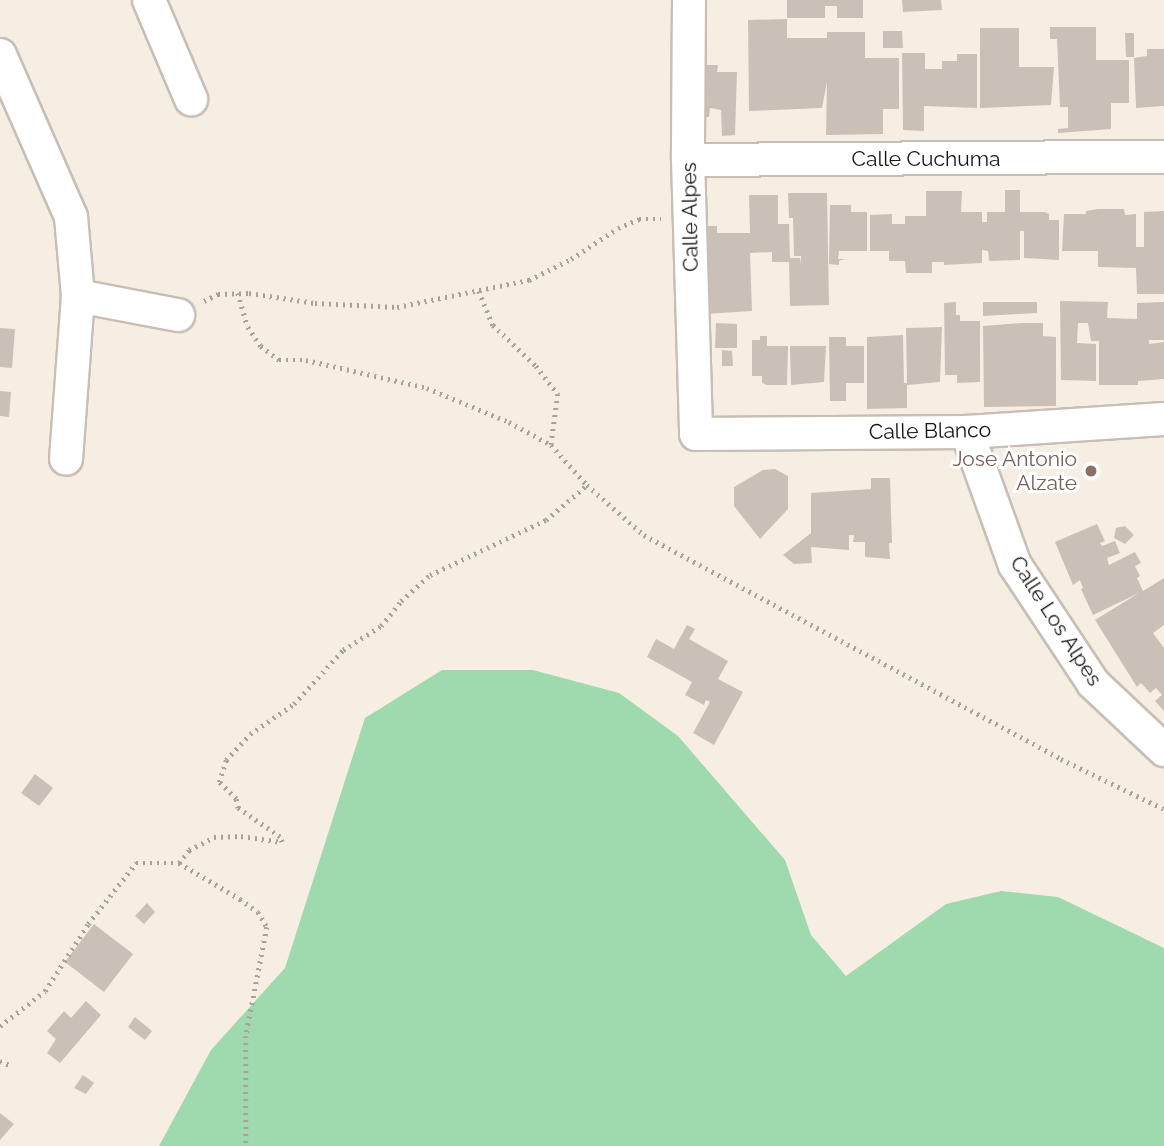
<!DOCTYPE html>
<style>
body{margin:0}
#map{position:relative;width:1164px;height:1146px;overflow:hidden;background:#f6eee3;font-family:Raleway,sans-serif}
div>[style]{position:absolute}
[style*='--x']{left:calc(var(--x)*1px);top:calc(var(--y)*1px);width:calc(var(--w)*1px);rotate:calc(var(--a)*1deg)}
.green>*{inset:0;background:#9fdaae}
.building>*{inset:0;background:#cbc0b8}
.path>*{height:4.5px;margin-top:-2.25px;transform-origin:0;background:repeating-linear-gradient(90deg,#a8a29a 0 2px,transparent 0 7px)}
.roads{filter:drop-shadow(2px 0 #c7bfb5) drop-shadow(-2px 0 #c7bfb5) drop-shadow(0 2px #c7bfb5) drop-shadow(0 -2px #c7bfb5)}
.minor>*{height:32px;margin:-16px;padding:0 16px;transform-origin:16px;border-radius:16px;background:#fff}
.dots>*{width:19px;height:19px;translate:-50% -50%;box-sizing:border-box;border:4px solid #fff;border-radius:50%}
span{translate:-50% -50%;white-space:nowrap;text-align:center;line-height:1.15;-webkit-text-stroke:6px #fff;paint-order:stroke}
.street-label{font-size:21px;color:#171411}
.education-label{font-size:21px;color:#785e54}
.right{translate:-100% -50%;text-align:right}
</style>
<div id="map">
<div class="green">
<i style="clip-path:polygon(442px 670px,533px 670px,619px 693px,678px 736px,785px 860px,811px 935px,846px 976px,946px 904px,1001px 891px,1058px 897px,1164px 948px,1164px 1146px,159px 1146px,211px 1050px,285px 968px,365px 718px)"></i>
</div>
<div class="building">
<i style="clip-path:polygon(787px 0,863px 0,863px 18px,837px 18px,837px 6px,825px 6px,825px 18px,787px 18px)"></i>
<i style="clip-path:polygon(902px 0,941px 0,942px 10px,903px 12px)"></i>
<i style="clip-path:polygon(787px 19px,787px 38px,827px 38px,827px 32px,865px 32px,865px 58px,899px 58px,899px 109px,883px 109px,883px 134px,826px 135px,827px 82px,822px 108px,749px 111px,748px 20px)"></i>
<i style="clip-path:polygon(1050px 27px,1096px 27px,1096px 60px,1129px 60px,1129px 103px,1111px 103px,1111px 129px,1058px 133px,1058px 129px,1068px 128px,1068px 107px,1060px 107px,1057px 39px,1050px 39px)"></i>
<i style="clip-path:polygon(980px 28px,1019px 28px,1019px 67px,1054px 67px,1051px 105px,980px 108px)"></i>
<i style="clip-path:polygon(883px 31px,902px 31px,903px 48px,883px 48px)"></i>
<i style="clip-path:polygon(1125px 33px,1134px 33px,1134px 57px,1126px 57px)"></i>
<i style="clip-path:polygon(1147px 49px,1164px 49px,1164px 106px,1136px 108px,1134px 58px,1147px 56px)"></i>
<i style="clip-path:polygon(902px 53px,925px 53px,925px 69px,942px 69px,942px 61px,957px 61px,957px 54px,977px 54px,977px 108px,924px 106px,924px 131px,903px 130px)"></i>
<i style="clip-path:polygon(699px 65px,718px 65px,717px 72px,737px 72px,735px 135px,722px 136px,721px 110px,710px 108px,709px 117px,700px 117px)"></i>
<i style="clip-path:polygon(1005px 190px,1020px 190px,1020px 212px,1045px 212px,1049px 214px,1049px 220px,1059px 220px,1059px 260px,1024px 258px,1024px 231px,1020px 231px,1020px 260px,989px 261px,988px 251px,982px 250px,982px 263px,944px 265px,944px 262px,932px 262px,932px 273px,906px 273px,905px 261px,889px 261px,889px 251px,870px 251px,870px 215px,892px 214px,892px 224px,905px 224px,905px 216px,926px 216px,926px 191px,962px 191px,961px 212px,982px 212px,982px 222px,987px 222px,987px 212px,1005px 212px)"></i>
<i style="clip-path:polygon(788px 193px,827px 193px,829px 305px,790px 306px,789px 262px,772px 262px,772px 252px,750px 253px,752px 311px,705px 314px,700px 226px,717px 226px,717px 233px,750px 233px,749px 195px,778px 195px,778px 224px,789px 224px,790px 258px,800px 258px,801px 264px,801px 256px,794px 256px,793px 218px,789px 218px)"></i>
<i style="clip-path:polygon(830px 205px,851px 205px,851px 212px,867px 212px,867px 251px,839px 251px,838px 259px,845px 259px,839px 261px,839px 265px,829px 264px)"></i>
<i style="clip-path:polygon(1098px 209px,1124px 209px,1125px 215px,1136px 214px,1136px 247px,1144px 247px,1144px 212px,1164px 211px,1164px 294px,1137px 294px,1136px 268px,1098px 267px,1098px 251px,1062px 251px,1064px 214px,1086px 214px,1086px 211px)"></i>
<i style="clip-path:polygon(1060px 301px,1108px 302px,1107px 318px,1137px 319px,1137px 303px,1164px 302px,1164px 340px,1149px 340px,1149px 344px,1164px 342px,1164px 379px,1138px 381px,1138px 385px,1099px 385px,1099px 341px,1091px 341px,1088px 323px,1078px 323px,1077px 343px,1096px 344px,1096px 381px,1061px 380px)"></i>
<i style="clip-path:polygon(956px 302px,956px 315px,960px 315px,960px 321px,980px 321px,980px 382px,957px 383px,957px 375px,945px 375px,944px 303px)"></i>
<i style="clip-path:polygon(983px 302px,1037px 302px,1037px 313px,983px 316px)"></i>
<i style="clip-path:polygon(716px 323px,737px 324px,737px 348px,715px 348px)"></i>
<i style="clip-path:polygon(1022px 323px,1043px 323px,1043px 336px,1056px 337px,1056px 406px,984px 407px,983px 326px)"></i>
<i style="clip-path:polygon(942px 327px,940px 382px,907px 385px,907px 408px,867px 409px,867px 337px,903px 335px,904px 383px,907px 383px,906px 328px)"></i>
<i style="clip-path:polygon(0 328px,15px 329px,12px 368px,0 367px)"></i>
<i style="clip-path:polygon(760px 336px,767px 336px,767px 346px,788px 346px,787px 385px,767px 385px,762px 383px,762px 376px,752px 376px,752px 340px,760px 340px)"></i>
<i style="clip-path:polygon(829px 337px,846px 337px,846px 346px,864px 346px,864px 383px,846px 383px,846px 401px,830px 401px)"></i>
<i style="clip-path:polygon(790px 346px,826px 346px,824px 382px,791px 385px)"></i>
<i style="clip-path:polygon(722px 350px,732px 351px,733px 366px,722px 366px)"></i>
<i style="clip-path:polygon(0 391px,11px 392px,9px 417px,0 416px)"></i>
<i style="clip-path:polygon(775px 469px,788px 476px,788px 509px,760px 539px,734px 506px,734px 487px,763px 470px)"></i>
<i style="clip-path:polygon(871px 478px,890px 478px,892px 543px,889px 543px,890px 559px,865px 557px,865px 542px,853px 542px,854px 535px,849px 535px,849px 550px,811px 547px,812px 563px,794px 564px,783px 555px,811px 533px,811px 493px,871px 489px)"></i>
<i style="clip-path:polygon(1097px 524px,1105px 541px,1100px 543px,1102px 546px,1115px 541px,1120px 553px,1107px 558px,1109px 565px,1135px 552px,1141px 563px,1135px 566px,1140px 576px,1137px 578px,1143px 591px,1164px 578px,1164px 625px,1153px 633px,1164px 648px,1164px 711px,1155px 701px,1162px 695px,1156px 688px,1150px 693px,1141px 683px,1137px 687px,1095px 620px,1139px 593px,1093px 615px,1081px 589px,1083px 588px,1080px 580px,1073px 585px,1055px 542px)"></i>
<i style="clip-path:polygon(1125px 526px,1134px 535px,1125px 544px,1114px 538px,1116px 528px)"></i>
<i style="clip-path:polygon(687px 625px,695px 629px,689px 639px,728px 661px,718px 679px,743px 692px,714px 745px,693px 733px,710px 702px,706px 700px,704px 705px,685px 695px,692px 682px,647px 657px,656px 639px,674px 649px)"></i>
<i style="clip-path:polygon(35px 774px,53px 788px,39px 806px,21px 793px)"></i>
<i style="clip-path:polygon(147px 903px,155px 912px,144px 924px,135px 916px)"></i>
<i style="clip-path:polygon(94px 924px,133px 954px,104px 992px,65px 962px)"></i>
<i style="clip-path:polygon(86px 1001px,101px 1015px,60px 1063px,47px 1053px,56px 1039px,47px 1031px,64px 1011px,71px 1018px)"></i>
<i style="clip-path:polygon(135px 1017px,152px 1031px,145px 1040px,128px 1027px)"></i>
<i style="clip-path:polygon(83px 1075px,94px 1083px,86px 1094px,74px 1088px)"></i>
<i style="clip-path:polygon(0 1113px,14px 1124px,0 1140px)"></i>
</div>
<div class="path">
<i style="--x:479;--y:291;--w:37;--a:68"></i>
<i style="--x:493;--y:325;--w:59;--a:43.6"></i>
<i style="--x:536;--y:366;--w:36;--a:52"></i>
<i style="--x:558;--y:394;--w:51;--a:97.8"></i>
<i style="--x:238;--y:293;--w:35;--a:74"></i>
<i style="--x:248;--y:327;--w:23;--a:56"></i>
<i style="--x:261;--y:346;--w:23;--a:38"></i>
<i style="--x:279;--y:360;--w:27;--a:0"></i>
<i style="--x:306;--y:360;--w:124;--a:13"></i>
<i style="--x:427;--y:388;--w:89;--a:22.5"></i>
<i style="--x:509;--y:422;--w:48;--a:28.7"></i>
<i style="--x:551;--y:445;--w:54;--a:48"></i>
<i style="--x:587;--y:485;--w:76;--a:41.3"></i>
<i style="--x:644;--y:535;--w:473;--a:28.2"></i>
<i style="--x:1061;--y:759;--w:114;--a:25.9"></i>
<i style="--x:204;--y:301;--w:16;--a:-27"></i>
<i style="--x:218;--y:294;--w:31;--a:-2"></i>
<i style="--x:249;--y:293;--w:67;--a:8.6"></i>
<i style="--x:315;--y:303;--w:82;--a:2.8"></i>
<i style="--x:397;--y:307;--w:135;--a:-11.6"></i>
<i style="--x:529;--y:280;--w:47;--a:-26.6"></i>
<i style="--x:571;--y:259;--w:56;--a:-33.4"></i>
<i style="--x:618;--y:228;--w:23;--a:-23"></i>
<i style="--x:639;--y:219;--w:22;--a:0"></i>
<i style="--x:179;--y:863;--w:71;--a:30.5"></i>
<i style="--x:240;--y:899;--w:22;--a:36"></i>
<i style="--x:258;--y:912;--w:17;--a:59"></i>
<i style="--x:267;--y:927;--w:111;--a:100.9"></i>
<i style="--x:246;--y:1036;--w:110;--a:90"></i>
<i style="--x:0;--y:1026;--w:57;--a:-37.9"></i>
<i style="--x:45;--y:991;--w:80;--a:-57.3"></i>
<i style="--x:88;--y:924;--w:78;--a:-51.8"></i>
<i style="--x:136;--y:863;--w:43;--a:0"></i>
<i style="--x:179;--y:863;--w:16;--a:-52"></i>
<i style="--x:189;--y:850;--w:28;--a:-27"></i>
<i style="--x:214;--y:837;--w:27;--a:-2"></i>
<i style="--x:241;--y:836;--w:41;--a:8.3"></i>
<i style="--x:282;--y:842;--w:5;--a:-112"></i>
<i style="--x:280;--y:837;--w:51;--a:-145.4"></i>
<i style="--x:238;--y:808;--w:9;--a:-103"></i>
<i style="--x:236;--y:799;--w:24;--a:-135"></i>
<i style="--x:219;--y:782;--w:23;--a:-72"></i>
<i style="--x:226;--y:760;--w:35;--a:-47"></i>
<i style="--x:250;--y:734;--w:53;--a:-34.3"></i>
<i style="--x:294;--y:704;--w:73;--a:-47.8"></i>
<i style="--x:343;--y:650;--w:45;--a:-32.3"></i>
<i style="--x:381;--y:626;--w:32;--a:-51"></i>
<i style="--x:401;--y:601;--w:39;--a:-42"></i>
<i style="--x:430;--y:575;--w:128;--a:-25.4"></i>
<i style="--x:546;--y:520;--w:54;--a:-40.5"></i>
<i style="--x:0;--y:1061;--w:11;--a:22"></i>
</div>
<div class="roads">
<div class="minor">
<i style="--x:149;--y:0;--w:108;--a:67"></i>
<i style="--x:689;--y:0;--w:160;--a:90.4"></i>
<i style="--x:688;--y:160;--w:274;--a:88.3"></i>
<i style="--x:696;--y:434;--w:271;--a:-0.4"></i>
<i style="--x:967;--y:432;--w:197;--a:-3.8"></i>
<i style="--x:0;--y:55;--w:177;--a:66.3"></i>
<i style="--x:71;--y:217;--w:79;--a:84.9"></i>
<i style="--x:78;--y:296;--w:163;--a:94.2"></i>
<i style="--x:688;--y:160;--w:476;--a:-0.4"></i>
<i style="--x:78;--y:296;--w:102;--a:10.8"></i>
<i style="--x:967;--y:432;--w:141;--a:70.2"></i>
<i style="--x:1015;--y:565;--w:141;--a:56.5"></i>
<i style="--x:1093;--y:683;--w:98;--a:43.3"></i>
</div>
</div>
<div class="dots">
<i style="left:1091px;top:471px;background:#8d6e63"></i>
</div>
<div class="street-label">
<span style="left:926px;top:159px">Calle Cuchuma</span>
<span style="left:690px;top:217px;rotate:-91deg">Calle Alpes</span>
<span style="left:930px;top:431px;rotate:-1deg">Calle Blanco</span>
<span style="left:1056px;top:621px;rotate:57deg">Calle Los Alpes</span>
</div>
<div class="education-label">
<span class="right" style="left:1077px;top:471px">Jose Antonio<br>Alzate</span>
</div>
</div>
